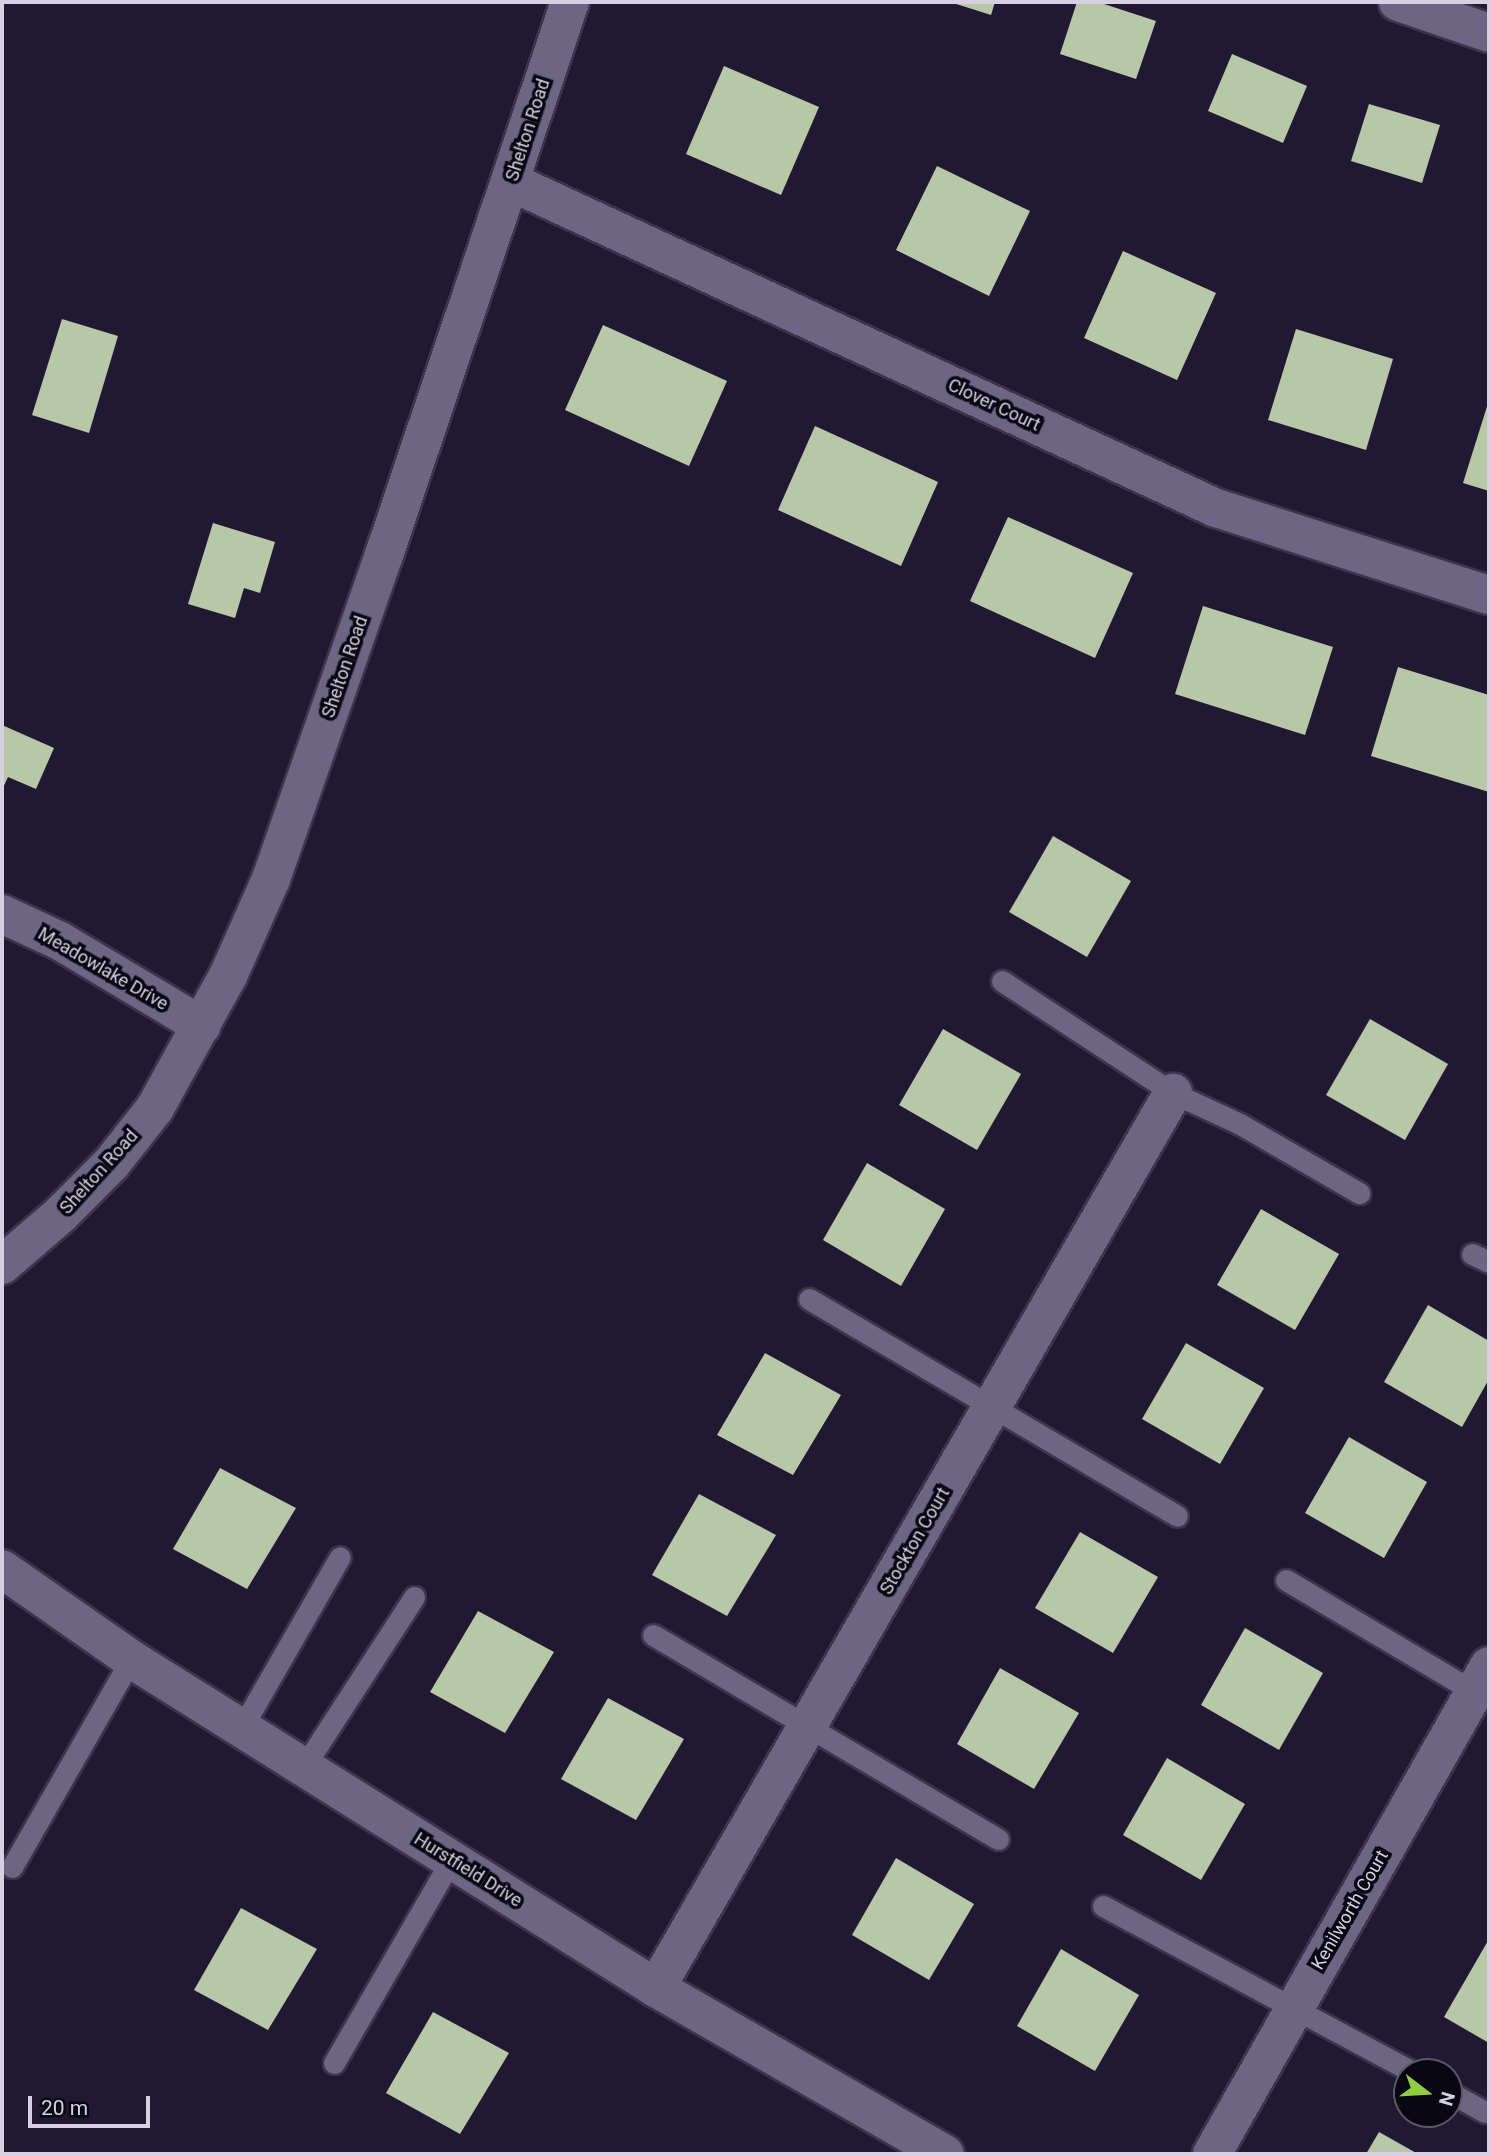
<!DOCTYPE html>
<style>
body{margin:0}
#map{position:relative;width:1491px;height:2156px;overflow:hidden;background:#211933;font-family:Roboto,sans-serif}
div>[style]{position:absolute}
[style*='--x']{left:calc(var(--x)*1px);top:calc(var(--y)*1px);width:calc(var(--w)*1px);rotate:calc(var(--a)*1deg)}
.building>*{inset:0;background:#b7c8a7}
.roads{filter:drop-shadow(2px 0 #3b354a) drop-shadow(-2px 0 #3b354a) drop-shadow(0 2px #3b354a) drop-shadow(0 -2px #3b354a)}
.service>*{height:21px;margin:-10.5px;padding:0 10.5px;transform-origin:10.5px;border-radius:10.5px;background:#6c6583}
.minor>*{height:38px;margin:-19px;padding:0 19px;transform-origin:19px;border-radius:19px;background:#6c6583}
.tertiary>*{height:38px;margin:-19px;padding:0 19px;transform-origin:19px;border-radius:19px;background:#6c6583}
span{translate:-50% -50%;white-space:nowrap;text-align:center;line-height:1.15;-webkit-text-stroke:7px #090711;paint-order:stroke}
.street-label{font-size:18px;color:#d5d1e3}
.frame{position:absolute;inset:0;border:4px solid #d5d1e3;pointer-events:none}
.north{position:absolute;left:1393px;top:2058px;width:70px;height:70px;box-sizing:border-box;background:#090711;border:2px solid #5b5865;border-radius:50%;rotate:107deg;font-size:19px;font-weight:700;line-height:28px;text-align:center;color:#d5d1e3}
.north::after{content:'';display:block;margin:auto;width:24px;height:32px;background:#90cd41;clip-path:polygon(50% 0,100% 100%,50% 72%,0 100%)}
.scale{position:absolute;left:28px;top:2096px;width:122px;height:32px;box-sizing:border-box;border:4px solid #d5d1e3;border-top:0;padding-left:9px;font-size:21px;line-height:24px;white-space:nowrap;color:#d5d1e3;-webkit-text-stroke:5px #090711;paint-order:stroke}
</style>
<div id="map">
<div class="building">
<i style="clip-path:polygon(950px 2px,995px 2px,991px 15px)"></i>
<i style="clip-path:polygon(1077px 2px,1098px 2px,1156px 21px,1136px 79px,1060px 54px)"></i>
<i style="clip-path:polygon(1232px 54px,1307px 86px,1283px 143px,1208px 111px)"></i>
<i style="clip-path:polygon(724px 66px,819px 107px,781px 195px,686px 154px)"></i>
<i style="clip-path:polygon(1369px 104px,1440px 125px,1422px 183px,1351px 161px)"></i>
<i style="clip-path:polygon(937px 166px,1030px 211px,989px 296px,896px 250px)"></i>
<i style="clip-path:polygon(1123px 251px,1216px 293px,1177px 380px,1084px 338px)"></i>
<i style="clip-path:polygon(62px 319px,118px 336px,89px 433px,32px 415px)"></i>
<i style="clip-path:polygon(603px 325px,727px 381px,689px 466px,565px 410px)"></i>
<i style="clip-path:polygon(1296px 329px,1393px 359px,1366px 450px,1268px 420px)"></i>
<i style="clip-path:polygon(1489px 400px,1489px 491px,1463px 483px)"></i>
<i style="clip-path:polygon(815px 426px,938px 482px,901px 566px,778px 510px)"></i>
<i style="clip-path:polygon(1008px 517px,1133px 573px,1095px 658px,970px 601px)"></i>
<i style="clip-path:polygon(213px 523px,275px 542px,260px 593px,244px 588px,235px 618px,188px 604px)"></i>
<i style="clip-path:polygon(1203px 606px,1333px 647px,1305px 735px,1175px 694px)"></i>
<i style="clip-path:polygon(1398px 667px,1489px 695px,1489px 792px,1371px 756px)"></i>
<i style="clip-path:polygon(2px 725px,54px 748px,36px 789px,8px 777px,2px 790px)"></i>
<i style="clip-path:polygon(1053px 836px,1131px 881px,1087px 957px,1009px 912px)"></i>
<i style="clip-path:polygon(1370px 1019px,1448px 1064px,1405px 1140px,1326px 1095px)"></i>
<i style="clip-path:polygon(943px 1029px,1021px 1074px,977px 1150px,899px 1105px)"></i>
<i style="clip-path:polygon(867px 1163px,945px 1209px,901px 1286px,823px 1240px)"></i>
<i style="clip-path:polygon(1261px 1209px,1339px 1254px,1295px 1330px,1217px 1285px)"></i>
<i style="clip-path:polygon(1428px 1305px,1489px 1341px,1489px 1379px,1462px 1427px,1384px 1382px)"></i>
<i style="clip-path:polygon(1186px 1343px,1264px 1388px,1220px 1464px,1142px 1419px)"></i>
<i style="clip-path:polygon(765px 1353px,841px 1395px,793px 1475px,717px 1435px)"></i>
<i style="clip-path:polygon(1349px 1437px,1427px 1482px,1384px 1558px,1305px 1513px)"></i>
<i style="clip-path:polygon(220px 1468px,296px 1508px,247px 1589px,173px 1549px)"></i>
<i style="clip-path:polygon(699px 1494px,776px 1535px,727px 1616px,652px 1575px)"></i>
<i style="clip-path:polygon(1080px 1532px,1158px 1577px,1113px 1653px,1035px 1608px)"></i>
<i style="clip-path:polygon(478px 1611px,554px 1652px,505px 1733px,430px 1692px)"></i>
<i style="clip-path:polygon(1245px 1628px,1323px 1673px,1279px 1750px,1201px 1705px)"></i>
<i style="clip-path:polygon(1000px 1668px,1079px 1713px,1034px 1789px,957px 1744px)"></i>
<i style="clip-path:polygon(608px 1698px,684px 1739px,636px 1820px,561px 1779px)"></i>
<i style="clip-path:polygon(1167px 1758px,1245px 1804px,1201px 1880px,1123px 1835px)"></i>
<i style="clip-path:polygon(896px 1858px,974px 1904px,929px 1980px,852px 1935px)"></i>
<i style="clip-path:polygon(241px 1908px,317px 1949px,268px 2030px,194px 1990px)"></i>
<i style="clip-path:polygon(1489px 1939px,1489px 2043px,1444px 2017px)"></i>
<i style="clip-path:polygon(1061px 1949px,1139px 1995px,1095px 2071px,1017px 2026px)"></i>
<i style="clip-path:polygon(433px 2012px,509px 2053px,460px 2134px,386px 2093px)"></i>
<i style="clip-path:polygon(1379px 2132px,1418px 2154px,1366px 2154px)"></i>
</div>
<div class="roads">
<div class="service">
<i style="--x:1002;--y:981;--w:204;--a:33.2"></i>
<i style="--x:1173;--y:1093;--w:74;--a:24.8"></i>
<i style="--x:1240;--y:1124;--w:138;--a:30.1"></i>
<i style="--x:1472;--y:1254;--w:19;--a:25"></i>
<i style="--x:809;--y:1299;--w:427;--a:30.5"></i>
<i style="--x:1286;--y:1580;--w:227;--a:30.7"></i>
<i style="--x:653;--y:1635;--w:401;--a:30.6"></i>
<i style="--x:241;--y:1729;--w:198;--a:-60.1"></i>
<i style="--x:303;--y:1768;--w:204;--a:-57"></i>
<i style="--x:12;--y:1867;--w:240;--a:-60.2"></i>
<i style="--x:1103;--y:1906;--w:352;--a:28.2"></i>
<i style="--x:334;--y:2063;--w:234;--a:-60"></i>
<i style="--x:1449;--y:2092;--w:41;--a:29.1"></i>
</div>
<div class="minor">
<i style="--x:1398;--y:2;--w:96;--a:18.8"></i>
<i style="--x:511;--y:182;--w:777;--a:24.82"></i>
<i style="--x:1216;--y:508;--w:287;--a:17.7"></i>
<i style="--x:2;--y:914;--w:64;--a:25"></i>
<i style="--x:60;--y:941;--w:165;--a:30.9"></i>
<i style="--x:2;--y:1569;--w:157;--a:34.9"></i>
<i style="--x:131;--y:1659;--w:620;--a:32.07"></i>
<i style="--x:656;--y:1988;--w:333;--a:29.9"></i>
<i style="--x:656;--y:1988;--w:1034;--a:-59.99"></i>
<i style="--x:1212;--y:2154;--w:561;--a:-60.42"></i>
</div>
<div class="tertiary">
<i style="--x:2;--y:1265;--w:78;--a:-40.8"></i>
<i style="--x:61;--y:1214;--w:71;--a:-45"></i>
<i style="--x:111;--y:1164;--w:71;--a:-51.8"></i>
<i style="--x:155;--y:1108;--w:151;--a:-61.1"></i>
<i style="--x:228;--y:976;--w:106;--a:-66.1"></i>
<i style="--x:271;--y:879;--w:343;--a:-70.8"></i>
<i style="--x:384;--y:555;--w:583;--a:-71.41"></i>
</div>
</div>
<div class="street-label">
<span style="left:528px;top:130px;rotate:-72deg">Shelton Road</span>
<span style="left:994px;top:405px;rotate:25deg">Clover Court</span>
<span style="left:345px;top:667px;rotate:-71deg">Shelton Road</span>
<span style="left:103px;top:969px;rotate:30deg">Meadowlake Drive</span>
<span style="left:99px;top:1172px;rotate:-48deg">Shelton Road</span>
<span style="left:915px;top:1541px;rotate:-60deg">Stockton Court</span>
<span style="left:468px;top:1870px;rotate:32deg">Hurstfield Drive</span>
<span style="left:1350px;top:1910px;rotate:-60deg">Kenilworth Court</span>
</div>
<div class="frame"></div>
<div class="north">N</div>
<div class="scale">20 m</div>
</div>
